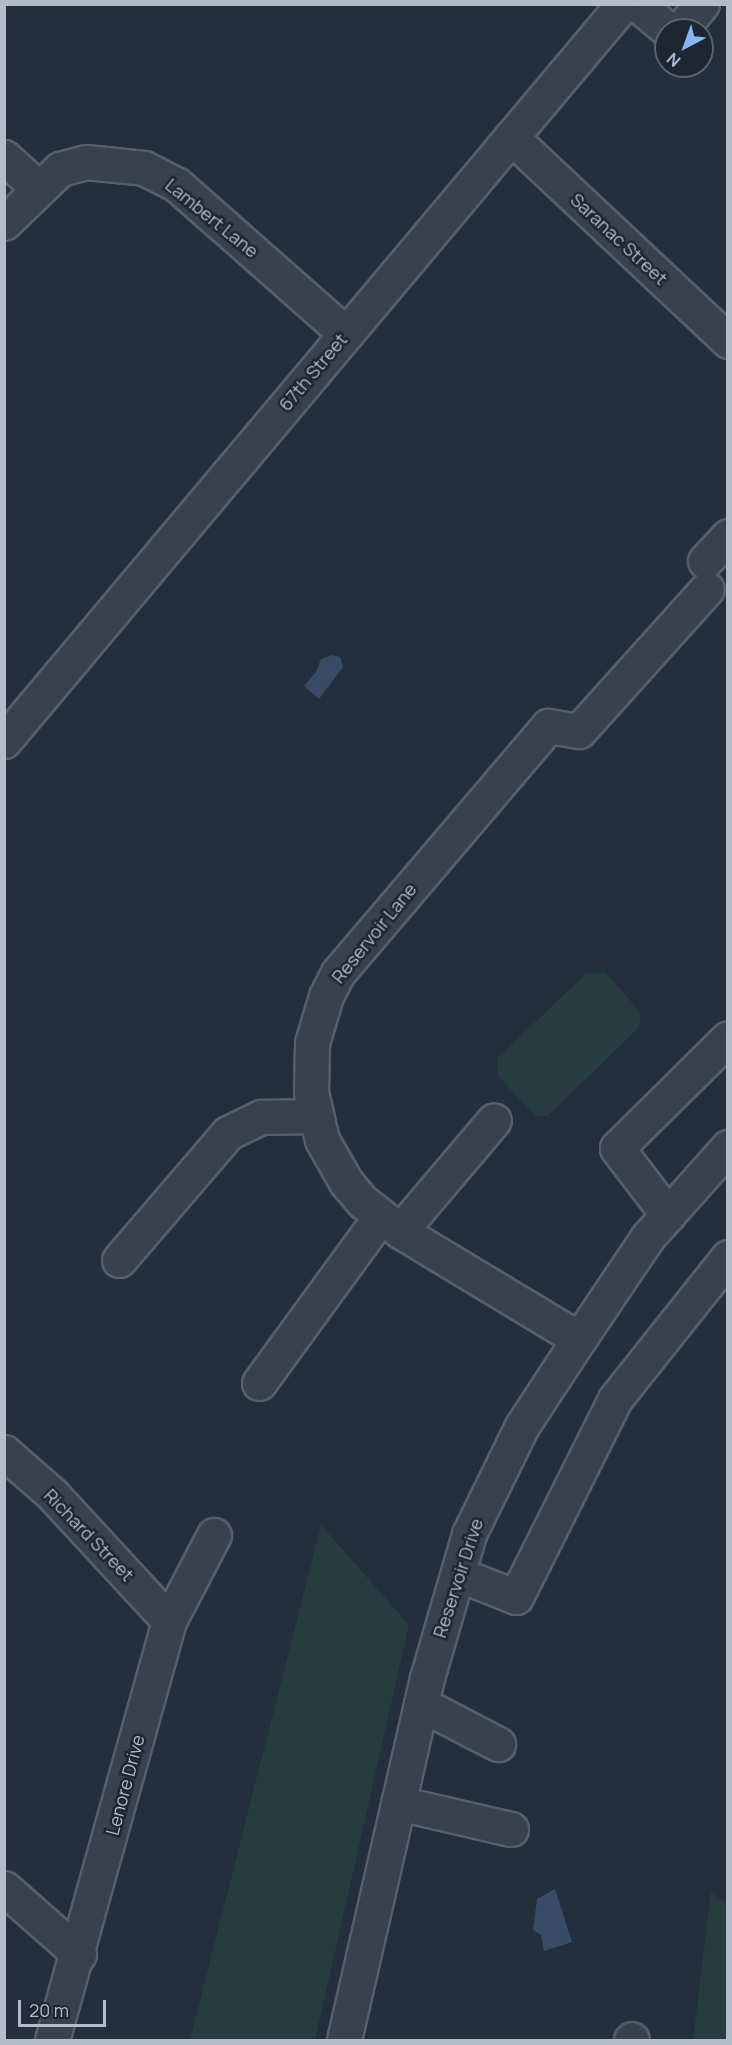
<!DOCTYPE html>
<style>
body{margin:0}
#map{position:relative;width:732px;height:2045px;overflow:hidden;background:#242f3e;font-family:Manrope,sans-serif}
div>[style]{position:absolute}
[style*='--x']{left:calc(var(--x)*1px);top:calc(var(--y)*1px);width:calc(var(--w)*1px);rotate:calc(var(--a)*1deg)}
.green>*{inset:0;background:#263c3f}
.water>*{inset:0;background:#394c67}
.roads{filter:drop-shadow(2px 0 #565f6c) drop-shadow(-2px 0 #565f6c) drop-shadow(0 2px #565f6c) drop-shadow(0 -2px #565f6c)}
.minor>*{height:33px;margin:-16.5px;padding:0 16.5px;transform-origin:16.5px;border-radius:16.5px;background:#38414e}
span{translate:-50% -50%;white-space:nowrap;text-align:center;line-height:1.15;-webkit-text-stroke:5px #1d2633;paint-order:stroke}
.street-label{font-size:18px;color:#b4bcc9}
.frame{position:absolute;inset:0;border:6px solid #b4bcc9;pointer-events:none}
.north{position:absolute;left:654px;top:18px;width:60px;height:60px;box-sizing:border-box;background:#1d2633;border:2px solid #59626f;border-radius:50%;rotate:221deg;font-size:16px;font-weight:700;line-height:24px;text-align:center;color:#b4bcc9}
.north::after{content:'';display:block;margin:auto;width:21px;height:27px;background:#8ab4f8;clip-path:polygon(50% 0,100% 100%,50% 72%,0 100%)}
.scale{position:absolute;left:18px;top:2000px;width:88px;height:27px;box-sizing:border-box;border:3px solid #b4bcc9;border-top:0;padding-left:8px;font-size:18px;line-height:21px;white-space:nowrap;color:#b4bcc9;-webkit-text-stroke:4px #1d2633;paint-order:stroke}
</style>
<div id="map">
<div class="green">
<i style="clip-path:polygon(605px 972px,641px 1013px,639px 1027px,548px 1116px,535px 1116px,498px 1076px,498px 1057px,586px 974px)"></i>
<i style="clip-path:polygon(321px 1525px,409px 1625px,315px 2040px,190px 2040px)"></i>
<i style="clip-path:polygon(711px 1891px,727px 1905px,727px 2040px,693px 2040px)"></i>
</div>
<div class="water">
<i style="clip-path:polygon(332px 655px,340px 657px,343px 667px,319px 699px,304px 686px,316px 672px,321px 659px)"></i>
<i style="clip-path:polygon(555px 1889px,572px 1942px,544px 1951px,541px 1935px,533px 1930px,537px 1899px)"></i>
</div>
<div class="roads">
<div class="minor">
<i style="--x:637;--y:4;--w:40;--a:40"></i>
<i style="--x:680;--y:30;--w:34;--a:-50"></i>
<i style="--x:511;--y:137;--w:298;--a:43.2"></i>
<i style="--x:4;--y:157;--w:46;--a:42.4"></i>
<i style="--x:4;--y:223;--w:78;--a:-44"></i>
<i style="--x:60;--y:169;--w:27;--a:-15"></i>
<i style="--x:86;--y:162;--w:58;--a:5.9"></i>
<i style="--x:144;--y:168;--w:36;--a:27"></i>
<i style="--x:176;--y:184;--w:225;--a:41.4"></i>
<i style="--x:705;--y:561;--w:34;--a:-47"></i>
<i style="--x:4;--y:741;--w:962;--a:-49.97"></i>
<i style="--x:668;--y:1215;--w:84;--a:-127.3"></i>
<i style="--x:617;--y:1148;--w:156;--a:-44.7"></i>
<i style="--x:400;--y:1231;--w:145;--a:-49.7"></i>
<i style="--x:119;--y:1260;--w:167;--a:-49.4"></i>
<i style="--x:228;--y:1133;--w:37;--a:-26"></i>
<i style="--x:261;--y:1117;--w:54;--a:-1.1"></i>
<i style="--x:579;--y:1339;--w:209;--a:-148.9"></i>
<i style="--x:400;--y:1231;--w:48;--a:-141.7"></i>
<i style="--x:362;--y:1201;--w:25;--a:-130"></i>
<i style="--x:346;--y:1182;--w:48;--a:-119.7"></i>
<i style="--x:322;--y:1140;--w:49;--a:-102.9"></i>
<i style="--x:311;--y:1092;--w:49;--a:-88.8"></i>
<i style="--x:312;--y:1043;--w:49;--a:-73.4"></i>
<i style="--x:326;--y:996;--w:25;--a:-63"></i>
<i style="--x:337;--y:974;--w:326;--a:-49.6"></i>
<i style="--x:548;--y:726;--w:31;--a:9"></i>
<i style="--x:579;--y:731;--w:191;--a:-48"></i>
<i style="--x:259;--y:1383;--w:205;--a:-53.9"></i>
<i style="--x:4;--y:1452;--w:64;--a:41.2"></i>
<i style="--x:52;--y:1494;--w:173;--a:47.3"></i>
<i style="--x:458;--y:1574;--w:62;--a:21.6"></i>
<i style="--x:516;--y:1597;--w:221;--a:-63.4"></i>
<i style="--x:615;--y:1399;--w:181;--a:-51.5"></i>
<i style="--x:421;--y:1704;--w:87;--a:27.5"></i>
<i style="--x:398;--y:1803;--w:116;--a:13"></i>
<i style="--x:4;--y:1888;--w:100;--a:41.3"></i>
<i style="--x:52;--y:2040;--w:435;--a:-74.4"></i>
<i style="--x:169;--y:1621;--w:97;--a:-62.4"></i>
<i style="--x:344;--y:2040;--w:371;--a:-77.1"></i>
<i style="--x:427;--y:1678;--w:150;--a:-73.7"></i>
<i style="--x:469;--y:1534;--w:120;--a:-63.9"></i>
<i style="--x:522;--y:1426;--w:104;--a:-56.8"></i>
<i style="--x:579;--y:1339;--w:122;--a:-56"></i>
<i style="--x:647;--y:1238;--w:122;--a:-48.3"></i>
<i style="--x:631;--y:2040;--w:1;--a:-45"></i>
</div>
</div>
<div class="street-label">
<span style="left:212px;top:218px;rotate:39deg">Lambert Lane</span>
<span style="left:619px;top:239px;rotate:43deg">Saranac Street</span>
<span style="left:313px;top:372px;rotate:-50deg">67th Street</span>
<span style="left:374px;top:933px;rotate:-51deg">Reservoir Lane</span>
<span style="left:89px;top:1535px;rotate:46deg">Richard Street</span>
<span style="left:458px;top:1578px;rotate:-72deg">Reservoir Drive</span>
<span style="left:125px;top:1785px;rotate:-75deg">Lenore Drive</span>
</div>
<div class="frame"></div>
<div class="north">N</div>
<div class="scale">20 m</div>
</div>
